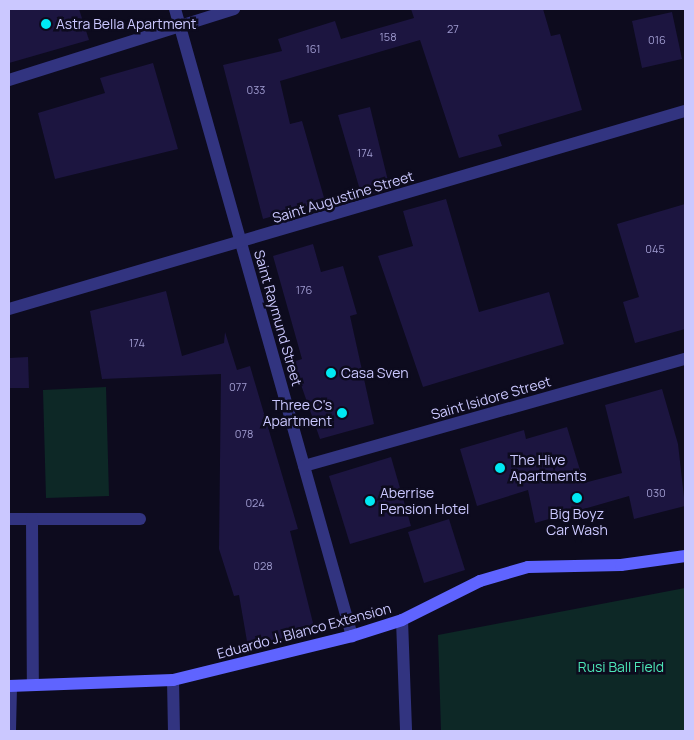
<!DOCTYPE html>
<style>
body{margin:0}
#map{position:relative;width:694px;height:740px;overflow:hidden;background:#0d0b1e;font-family:Manrope,sans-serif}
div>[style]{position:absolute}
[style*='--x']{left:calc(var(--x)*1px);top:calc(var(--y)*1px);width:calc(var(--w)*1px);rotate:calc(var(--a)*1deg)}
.green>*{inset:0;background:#0d2826}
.building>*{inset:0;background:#1c1540}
.minor>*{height:12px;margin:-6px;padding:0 6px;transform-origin:6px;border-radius:6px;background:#323480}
.tertiary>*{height:12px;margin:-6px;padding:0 6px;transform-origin:6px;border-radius:6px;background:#323480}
.secondary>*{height:12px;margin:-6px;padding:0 6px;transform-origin:6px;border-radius:6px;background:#5f64ff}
.dots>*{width:14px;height:14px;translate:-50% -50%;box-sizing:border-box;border:2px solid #0d0b1e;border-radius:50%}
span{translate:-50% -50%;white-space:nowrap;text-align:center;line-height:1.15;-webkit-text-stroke:5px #0d0b1e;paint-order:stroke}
.number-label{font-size:11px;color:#9f9bcf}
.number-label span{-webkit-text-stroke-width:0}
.poi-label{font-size:14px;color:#cbc8ff}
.left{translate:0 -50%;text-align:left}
.right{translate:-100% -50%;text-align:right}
.street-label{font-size:14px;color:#cbc8ff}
.park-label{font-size:14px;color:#4de6b7}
.frame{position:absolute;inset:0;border:10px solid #cbc8ff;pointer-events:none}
</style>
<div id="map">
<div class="green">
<i style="clip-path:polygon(106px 387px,109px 496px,46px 498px,43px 390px)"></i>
<i style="clip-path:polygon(685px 588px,685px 731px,441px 731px,438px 635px)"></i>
</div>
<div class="building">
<i style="clip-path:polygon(9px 9px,79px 9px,89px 40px,9px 63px)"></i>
<i style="clip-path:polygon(411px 9px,543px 9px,551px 36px,560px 34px,582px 110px,498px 135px,502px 146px,459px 158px,420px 40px,280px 81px,290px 124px,302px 121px,325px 201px,263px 219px,223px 65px,282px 51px,278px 39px,335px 21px,341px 39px,414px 18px)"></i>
<i style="clip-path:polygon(672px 12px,682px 59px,642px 68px,632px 21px)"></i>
<i style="clip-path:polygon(153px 63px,178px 149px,55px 179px,38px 113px,105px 93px,100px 78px)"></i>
<i style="clip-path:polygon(370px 107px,390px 189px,362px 197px,338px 115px)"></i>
<i style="clip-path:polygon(446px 199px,479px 312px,549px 292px,564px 344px,423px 387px,378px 256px,413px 246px,403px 211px)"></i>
<i style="clip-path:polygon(685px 204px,685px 329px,635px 343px,623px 302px,639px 297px,617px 224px)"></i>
<i style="clip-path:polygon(313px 244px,321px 272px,343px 266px,357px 314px,350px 316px,374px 424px,320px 439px,293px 362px,302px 359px,273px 256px)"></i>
<i style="clip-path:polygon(166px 291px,182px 356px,224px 343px,225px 332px,237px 370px,250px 366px,298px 529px,290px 531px,316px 635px,248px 647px,239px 595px,234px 596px,219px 549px,221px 374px,102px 379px,90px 311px)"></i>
<i style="clip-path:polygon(28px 357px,29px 388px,9px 388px,9px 358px)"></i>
<i style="clip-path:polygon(662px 389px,678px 444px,685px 506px,634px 519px,629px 496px,535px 523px,528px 490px,477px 506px,460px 449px,524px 430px,526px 439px,567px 427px,584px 483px,622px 473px,605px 405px)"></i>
<i style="clip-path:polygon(391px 457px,411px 526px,350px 544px,329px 476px)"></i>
<i style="clip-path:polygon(449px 519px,465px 570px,424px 583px,408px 532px)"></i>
</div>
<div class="minor">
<i style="--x:175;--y:9;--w:652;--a:74.24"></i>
<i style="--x:9;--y:80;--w:236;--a:-17.5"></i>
<i style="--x:9;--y:309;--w:704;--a:-16.33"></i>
<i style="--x:304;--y:466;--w:396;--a:-15.7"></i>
<i style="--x:9;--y:519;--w:131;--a:0"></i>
<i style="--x:32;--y:519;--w:166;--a:89.7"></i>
<i style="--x:173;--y:680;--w:51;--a:88.9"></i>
<i style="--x:10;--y:731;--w:45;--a:-88.7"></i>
</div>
<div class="tertiary">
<i style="--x:402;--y:620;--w:111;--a:87.9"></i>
</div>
<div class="secondary">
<i style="--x:9;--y:686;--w:164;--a:-2.1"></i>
<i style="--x:173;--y:680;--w:184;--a:-13.8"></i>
<i style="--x:352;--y:636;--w:52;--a:-17.7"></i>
<i style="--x:402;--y:620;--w:87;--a:-26.6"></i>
<i style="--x:480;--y:581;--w:50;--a:-16.3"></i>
<i style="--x:528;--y:567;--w:93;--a:-1.2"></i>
<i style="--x:621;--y:565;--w:65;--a:-8"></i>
</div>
<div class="dots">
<i style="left:46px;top:24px;background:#00e9f3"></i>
<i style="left:331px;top:373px;background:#00e9f3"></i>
<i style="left:342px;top:413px;background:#00e9f3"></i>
<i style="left:500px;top:468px;background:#00e9f3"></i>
<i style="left:577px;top:498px;background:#00e9f3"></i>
<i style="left:370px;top:501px;background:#00e9f3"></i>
</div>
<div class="number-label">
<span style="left:453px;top:29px">27</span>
<span style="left:388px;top:37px">158</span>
<span style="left:657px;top:40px">016</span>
<span style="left:313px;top:49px">161</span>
<span style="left:256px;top:90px">033</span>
<span style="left:365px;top:153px">174</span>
<span style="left:655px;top:249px">045</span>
<span style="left:304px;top:290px">176</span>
<span style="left:137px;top:343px">174</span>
<span style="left:238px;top:387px">077</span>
<span style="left:244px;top:434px">078</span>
<span style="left:656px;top:493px">030</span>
<span style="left:255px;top:503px">024</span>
<span style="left:263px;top:566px">028</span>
</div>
<div class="poi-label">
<span class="left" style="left:56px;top:24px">Astra Bella Apartment</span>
<span class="left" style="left:341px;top:373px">Casa Sven</span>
<span class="right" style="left:332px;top:413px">Three C's<br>Apartment</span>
<span class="left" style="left:510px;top:468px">The Hive<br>Apartments</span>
<span class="left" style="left:380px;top:501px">Aberrise<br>Pension Hotel</span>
<span style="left:577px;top:522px">Big Boyz<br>Car Wash</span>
</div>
<div class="street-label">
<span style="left:343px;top:197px;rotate:-17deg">Saint Augustine Street</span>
<span style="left:278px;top:318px;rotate:74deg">Saint Raymund Street</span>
<span style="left:491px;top:398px;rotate:-16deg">Saint Isidore Street</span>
<span style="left:304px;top:631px;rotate:-15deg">Eduardo J. Blanco Extension</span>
</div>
<div class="park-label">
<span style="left:621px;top:667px">Rusi Ball Field</span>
</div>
<div class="frame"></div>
</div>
